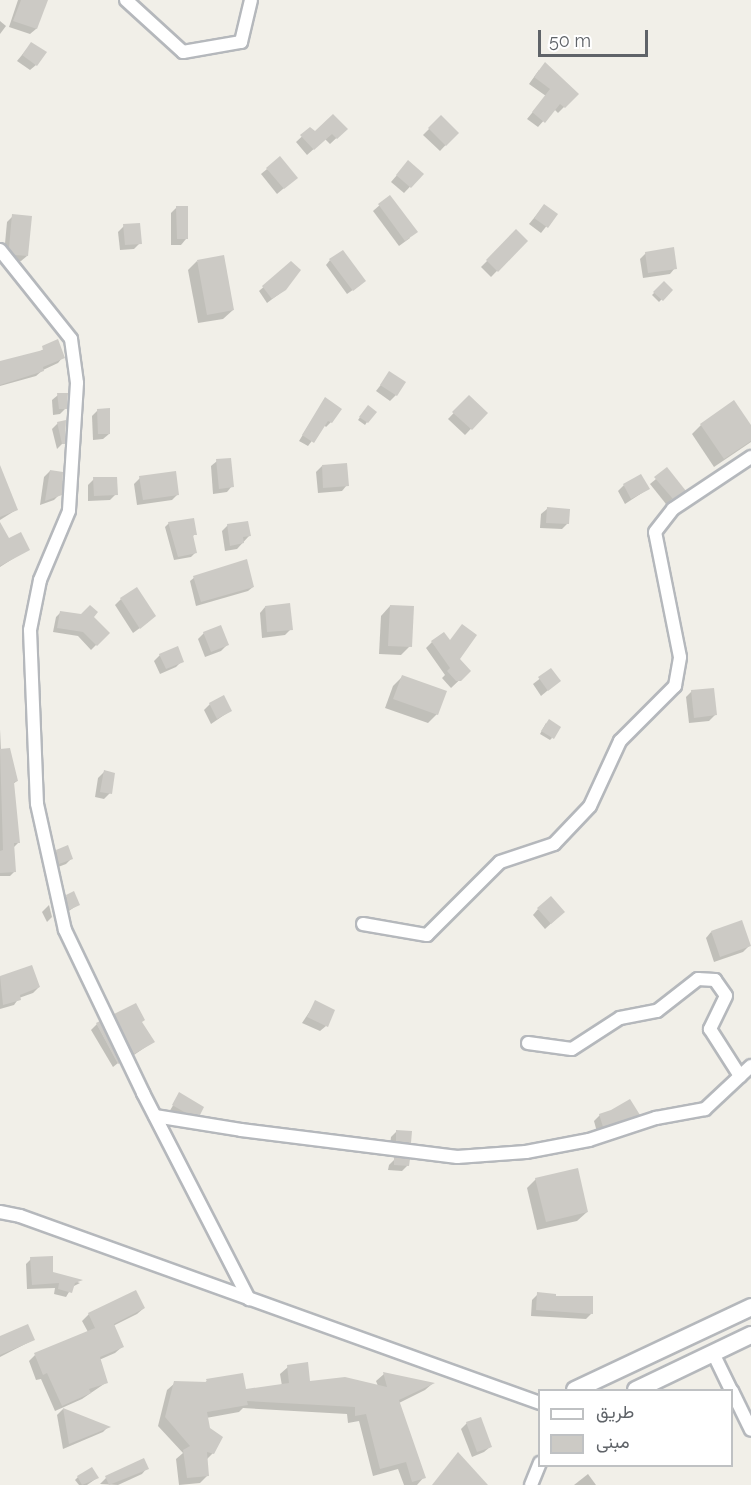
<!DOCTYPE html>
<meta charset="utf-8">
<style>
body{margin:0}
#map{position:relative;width:751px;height:1485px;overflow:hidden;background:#f1efe8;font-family:Raleway,Vazirmatn,sans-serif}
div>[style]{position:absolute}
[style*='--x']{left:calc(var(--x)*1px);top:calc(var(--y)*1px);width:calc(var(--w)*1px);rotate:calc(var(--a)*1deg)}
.shadow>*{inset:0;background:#0003}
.building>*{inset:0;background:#cccac5}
.roads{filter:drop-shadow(2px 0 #b5b8bc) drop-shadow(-2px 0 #b5b8bc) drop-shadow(0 2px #b5b8bc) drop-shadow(0 -2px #b5b8bc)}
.street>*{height:12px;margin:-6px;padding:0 6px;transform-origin:6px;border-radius:6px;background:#fff}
.secondary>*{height:16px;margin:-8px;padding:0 8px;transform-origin:8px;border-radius:8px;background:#fff}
span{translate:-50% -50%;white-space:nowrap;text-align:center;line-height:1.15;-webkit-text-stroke:4.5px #fff;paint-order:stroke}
.legend{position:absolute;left:538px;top:1389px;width:195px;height:78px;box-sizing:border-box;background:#fff;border:2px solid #bfc1c3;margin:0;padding:8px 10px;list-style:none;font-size:18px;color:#5f6368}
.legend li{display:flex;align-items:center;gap:12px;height:30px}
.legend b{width:30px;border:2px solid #bfc1c3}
.scale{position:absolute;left:538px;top:30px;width:110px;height:27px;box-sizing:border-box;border:3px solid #5f6368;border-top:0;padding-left:8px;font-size:18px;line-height:21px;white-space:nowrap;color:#5f6368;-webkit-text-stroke:4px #fff;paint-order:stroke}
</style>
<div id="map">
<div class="shadow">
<i style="clip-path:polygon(18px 0,46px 0,36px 29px,30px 34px,9px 27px)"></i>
<i style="clip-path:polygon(0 21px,6px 26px,0 34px)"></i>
<i style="clip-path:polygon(31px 44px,36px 65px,30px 70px,17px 61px)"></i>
<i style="clip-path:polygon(539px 70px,577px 94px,558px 113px,554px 109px,538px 127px,527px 119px,546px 96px,529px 84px)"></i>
<i style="clip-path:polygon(441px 117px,457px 133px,440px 151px,423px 135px)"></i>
<i style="clip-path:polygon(310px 129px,314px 134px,346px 129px,330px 144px,325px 139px,307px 155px,296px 142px)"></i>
<i style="clip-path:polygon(403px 168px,422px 174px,404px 193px,391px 182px)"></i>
<i style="clip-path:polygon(267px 169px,290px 183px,277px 194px,261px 174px)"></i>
<i style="clip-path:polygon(389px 197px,410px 238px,399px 246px,373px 211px)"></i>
<i style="clip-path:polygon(544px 206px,556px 214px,541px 233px,529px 224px)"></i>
<i style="clip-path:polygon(177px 207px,186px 239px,181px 245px,171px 245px,171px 213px)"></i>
<i style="clip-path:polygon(13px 216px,27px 256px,21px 261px,8px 260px,4px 254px,7px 222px)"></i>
<i style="clip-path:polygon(124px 226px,140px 243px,134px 249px,120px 250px,118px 232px)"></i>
<i style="clip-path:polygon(516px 232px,526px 241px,491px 277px,481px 267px)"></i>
<i style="clip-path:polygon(646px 253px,675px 268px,670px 274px,643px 278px,640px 259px)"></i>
<i style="clip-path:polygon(330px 260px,360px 285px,347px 294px,326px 265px)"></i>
<i style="clip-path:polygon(197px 261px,233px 310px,223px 319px,198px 323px,188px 270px)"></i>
<i style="clip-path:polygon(291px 263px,279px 294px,267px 303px,259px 291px)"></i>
<i style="clip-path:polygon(664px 283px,671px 290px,659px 302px,652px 295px)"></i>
<i style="clip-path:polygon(58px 341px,63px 357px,58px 363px,43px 370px,36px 376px,0 386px,0 362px,37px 353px)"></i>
<i style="clip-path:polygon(390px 373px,396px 395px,390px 401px,376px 391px)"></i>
<i style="clip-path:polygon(58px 395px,66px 408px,60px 414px,53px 415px,52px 400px)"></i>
<i style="clip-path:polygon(469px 397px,486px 413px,465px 435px,448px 419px)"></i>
<i style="clip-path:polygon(325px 399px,331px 422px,326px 427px,324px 425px,308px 446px,299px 441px)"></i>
<i style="clip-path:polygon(366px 409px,367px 422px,365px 425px,358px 420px)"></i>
<i style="clip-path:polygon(98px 410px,109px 434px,103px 439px,93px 440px,92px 416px)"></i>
<i style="clip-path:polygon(58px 423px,63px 443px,57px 449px,52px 429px)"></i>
<i style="clip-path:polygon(701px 425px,751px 428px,751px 442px,714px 467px,692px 434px)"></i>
<i style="clip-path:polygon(217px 461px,232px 486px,227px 492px,213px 494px,211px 466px)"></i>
<i style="clip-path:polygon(322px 466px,347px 485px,342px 491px,318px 493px,316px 472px)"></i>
<i style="clip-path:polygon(0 467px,16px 510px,0 520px)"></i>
<i style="clip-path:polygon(50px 471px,60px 494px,54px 500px,40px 505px,44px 477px)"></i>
<i style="clip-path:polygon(140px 478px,178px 494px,172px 500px,137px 505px,134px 484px)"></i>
<i style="clip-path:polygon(94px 479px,116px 494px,110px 500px,88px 501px,88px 485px)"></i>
<i style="clip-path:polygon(656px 479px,684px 490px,666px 504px,650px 484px)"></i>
<i style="clip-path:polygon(624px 485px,648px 489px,625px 504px,618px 491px)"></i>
<i style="clip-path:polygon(547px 509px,568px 523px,562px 529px,540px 528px,541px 514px)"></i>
<i style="clip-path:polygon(169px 523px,195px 534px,192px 537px,195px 553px,191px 557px,174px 560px,165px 527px)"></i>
<i style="clip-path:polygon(0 525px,8px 540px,28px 549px,0 567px)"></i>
<i style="clip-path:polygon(228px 525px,249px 536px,237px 549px,225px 551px,222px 531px)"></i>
<i style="clip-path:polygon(195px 577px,253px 587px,248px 591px,196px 606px,190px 581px)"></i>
<i style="clip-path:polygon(121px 599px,148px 622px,133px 633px,115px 605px)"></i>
<i style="clip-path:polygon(390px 606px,410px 646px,401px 655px,379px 654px,381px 616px)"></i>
<i style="clip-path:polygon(265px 607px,291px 629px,285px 635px,262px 638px,260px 613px)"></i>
<i style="clip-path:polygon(61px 612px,92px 617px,108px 633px,91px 650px,78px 636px,53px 632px,56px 617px)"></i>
<i style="clip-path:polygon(204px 633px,227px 645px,221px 651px,205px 657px,198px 639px)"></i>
<i style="clip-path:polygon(432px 642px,458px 659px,469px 671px,451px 688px,442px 678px,445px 675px,426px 648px)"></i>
<i style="clip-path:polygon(160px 655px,182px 661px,176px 667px,160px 674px,154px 661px)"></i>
<i style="clip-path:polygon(551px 670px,559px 681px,541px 696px,533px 684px)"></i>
<i style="clip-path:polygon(402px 677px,437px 714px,428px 723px,385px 708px,393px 686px)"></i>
<i style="clip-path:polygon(692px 691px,715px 715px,709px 721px,689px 723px,686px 697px)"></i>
<i style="clip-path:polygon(210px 704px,230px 711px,211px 724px,204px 710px)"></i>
<i style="clip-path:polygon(546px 723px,552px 738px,550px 740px,540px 734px)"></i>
<i style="clip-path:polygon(0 729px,1px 751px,17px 781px,13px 784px,19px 842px,13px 848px,15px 871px,10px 876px,0 876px)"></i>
<i style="clip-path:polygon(104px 772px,110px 793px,104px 799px,95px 797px,98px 778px)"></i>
<i style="clip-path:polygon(56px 851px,72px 858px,66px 864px,53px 869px,50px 857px)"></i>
<i style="clip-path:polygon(67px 896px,79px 904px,63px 915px,61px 903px)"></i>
<i style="clip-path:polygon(49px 905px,52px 917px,47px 922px,42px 912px)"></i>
<i style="clip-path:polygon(538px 909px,557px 918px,545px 929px,533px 915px)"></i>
<i style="clip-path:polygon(711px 932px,749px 946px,743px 952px,714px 962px,706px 938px)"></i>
<i style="clip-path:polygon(31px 967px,39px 987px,33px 993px,19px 998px,14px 1005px,0 1009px,0 977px)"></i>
<i style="clip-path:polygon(316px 1002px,326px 1026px,320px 1031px,302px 1023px)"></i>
<i style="clip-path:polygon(115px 1015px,141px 1022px,153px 1042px,128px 1059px,109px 1021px)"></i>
<i style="clip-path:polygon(97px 1024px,118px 1063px,113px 1067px,91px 1030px)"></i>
<i style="clip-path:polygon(180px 1094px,198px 1114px,192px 1120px,179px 1118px,167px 1111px,169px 1112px)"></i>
<i style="clip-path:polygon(638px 1114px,632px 1120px,597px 1132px,594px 1121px,600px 1115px)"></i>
<i style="clip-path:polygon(397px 1131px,410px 1142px,404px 1148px,390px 1146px,391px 1137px)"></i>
<i style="clip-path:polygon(395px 1159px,408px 1165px,402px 1171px,388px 1170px,389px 1165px)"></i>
<i style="clip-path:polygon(536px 1179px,587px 1212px,577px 1221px,537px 1230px,527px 1188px)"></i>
<i style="clip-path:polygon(31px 1259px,52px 1273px,80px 1283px,72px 1287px,66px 1297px,54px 1294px,55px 1288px,27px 1289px,26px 1264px)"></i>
<i style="clip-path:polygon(538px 1294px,554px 1298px,592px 1313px,586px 1319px,531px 1316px,532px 1300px)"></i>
<i style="clip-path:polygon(144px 1308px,137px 1314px,113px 1326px,122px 1347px,115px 1353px,99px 1360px,107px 1382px,82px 1399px,55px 1411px,41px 1379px,36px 1380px,29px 1361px,35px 1355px,88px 1332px,82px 1321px,89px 1314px)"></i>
<i style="clip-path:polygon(0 1338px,33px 1340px,0 1357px)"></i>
<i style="clip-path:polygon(288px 1367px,309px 1383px,378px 1386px,376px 1381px,384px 1374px,432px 1384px,425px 1390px,399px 1403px,424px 1477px,417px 1485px,404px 1485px,398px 1469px,373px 1476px,359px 1421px,348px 1423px,347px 1414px,243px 1408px,239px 1412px,206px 1418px,213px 1453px,206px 1460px,208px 1475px,200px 1483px,179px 1485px,176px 1459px,183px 1453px,158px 1426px,167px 1390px,175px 1383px,204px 1383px,207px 1381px,244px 1391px,282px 1386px,280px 1374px)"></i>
<i style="clip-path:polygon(63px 1409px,108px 1427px,103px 1432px,63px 1449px,57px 1415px)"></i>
<i style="clip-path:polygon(467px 1423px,490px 1447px,484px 1452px,472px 1457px,461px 1429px)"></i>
<i style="clip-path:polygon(147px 1468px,142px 1474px,118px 1485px,100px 1484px,106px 1478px)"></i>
<i style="clip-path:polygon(588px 1474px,596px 1485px,574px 1485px)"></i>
<i style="clip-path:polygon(78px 1477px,97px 1478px,87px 1485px,79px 1485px,75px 1480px)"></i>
</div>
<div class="building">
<i style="clip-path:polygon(21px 0,48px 0,37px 29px,13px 21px)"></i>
<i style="clip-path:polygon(31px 42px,47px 52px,37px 66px,22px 55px)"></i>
<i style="clip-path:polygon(545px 62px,579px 94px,565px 108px,560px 104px,545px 123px,532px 112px,550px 89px,534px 77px)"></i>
<i style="clip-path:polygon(333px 114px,348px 129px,337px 139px,332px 134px,314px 150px,300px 135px,310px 127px,315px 131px)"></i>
<i style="clip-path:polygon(441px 115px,459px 133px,446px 146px,428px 128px)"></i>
<i style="clip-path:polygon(280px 156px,298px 178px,284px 189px,266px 168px)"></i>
<i style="clip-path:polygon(408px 160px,424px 174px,411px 188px,396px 175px)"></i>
<i style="clip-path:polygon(390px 195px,418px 232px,405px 241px,378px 204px)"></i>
<i style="clip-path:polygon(544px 204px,558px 214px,548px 228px,534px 218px)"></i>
<i style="clip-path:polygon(176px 206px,188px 206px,188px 239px,177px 239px)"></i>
<i style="clip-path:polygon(12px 214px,32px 216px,28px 256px,14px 255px,9px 248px)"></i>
<i style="clip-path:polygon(140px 223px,142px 244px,125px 245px,123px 224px)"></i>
<i style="clip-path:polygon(516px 229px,528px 241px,498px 272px,486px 260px)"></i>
<i style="clip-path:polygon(674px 247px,677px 269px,648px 273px,645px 252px)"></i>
<i style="clip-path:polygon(343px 250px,366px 281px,353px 291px,329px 259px)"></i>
<i style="clip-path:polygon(224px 255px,234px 310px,207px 315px,197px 260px)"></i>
<i style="clip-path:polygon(291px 261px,301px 270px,286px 290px,272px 299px,262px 286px)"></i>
<i style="clip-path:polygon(664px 281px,673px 290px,663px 301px,653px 292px)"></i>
<i style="clip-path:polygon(58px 339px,65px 358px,43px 367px,44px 371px,0 385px,0 361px,43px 350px,42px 346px)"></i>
<i style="clip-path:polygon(389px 371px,406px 382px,397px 396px,380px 385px)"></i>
<i style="clip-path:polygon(57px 393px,68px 393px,67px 409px,59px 409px)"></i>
<i style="clip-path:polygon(469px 395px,488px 413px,472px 430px,452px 412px)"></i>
<i style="clip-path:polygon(325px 397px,342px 409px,332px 423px,328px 421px,314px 443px,302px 435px)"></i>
<i style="clip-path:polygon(734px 400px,751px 425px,751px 441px,724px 459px,700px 424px)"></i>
<i style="clip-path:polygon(368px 405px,377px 412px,368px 423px,359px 417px)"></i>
<i style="clip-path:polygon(110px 408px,110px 434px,98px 434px,97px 409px)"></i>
<i style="clip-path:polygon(66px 420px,65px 444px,62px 444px,57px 422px)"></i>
<i style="clip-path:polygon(231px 458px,234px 487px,219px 489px,216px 459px)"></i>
<i style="clip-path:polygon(347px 463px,349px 486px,323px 488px,322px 465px)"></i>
<i style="clip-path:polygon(0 465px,18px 510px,0 517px)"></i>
<i style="clip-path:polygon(667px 467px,686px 491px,673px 499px,654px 477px)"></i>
<i style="clip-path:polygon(50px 470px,63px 472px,62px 495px,45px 501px)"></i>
<i style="clip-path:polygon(176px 471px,179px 495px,143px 500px,139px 476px)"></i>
<i style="clip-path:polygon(641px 474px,650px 489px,631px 499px,623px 484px)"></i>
<i style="clip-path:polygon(93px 477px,117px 477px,118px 495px,94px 496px)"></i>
<i style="clip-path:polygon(547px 507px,570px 509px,569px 524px,546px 523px)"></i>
<i style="clip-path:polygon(194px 518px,197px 535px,193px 535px,197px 553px,178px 557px,168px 522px)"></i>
<i style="clip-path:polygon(248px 521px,251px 536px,243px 537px,244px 543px,230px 546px,227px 524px)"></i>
<i style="clip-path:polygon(0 522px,9px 538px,21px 532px,30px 550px,0 566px)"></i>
<i style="clip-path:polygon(247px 559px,254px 587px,201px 602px,193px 576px)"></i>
<i style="clip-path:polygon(137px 587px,156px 616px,140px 629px,120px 598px)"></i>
<i style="clip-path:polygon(290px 603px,293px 630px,267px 632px,265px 606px)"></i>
<i style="clip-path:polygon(90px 605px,98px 612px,94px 617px,110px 633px,97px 646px,83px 632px,57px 628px,60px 611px,81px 614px)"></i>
<i style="clip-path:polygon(390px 605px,414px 606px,412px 647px,388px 646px)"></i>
<i style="clip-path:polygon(462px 624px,477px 635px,460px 659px,471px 671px,461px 681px,456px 681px,447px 671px,450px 668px,431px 641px,444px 632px,450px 640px)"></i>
<i style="clip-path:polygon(221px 625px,229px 645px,211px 652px,203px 632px)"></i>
<i style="clip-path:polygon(178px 646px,184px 662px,166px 669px,159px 654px)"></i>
<i style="clip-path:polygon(551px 668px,561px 681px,548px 691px,538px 677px)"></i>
<i style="clip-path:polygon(402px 675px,447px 691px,438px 715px,393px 699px)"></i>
<i style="clip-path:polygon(714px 688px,717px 715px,694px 718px,691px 690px)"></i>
<i style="clip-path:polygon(224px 695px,232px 711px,217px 719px,209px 703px)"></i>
<i style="clip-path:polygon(549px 719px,561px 727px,554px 739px,541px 731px)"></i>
<i style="clip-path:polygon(10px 748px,18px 781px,14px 782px,20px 843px,14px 843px,16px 872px,0 873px,0 851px,3px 850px,0 749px)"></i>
<i style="clip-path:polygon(104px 770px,115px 773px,112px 794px,100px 792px)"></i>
<i style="clip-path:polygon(68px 845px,73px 859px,59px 864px,56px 850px)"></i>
<i style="clip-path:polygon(74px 891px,80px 905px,69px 910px,66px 895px)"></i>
<i style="clip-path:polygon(551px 896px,565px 912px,551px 924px,537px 908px)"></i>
<i style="clip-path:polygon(742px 920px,751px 946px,720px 957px,711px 931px)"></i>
<i style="clip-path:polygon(32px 965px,40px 987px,20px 995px,21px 1000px,3px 1005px,0 976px)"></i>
<i style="clip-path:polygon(315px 1000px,335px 1010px,328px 1027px,307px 1017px)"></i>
<i style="clip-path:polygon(136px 1003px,145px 1020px,142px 1022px,155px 1042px,134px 1054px,114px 1014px)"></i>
<i style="clip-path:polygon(100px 1021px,120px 1063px,118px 1064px,96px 1023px)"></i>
<i style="clip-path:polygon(179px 1092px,204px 1107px,200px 1115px,186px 1113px,172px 1105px)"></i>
<i style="clip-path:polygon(630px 1099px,640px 1115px,603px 1127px,599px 1114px,611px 1110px)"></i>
<i style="clip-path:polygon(396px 1130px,412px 1131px,411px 1143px,396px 1141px)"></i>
<i style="clip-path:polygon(394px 1157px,410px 1159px,409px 1166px,394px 1165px)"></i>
<i style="clip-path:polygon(578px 1168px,588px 1212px,546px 1222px,535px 1178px)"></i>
<i style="clip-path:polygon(53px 1256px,53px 1272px,83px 1280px,75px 1283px,72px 1293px,58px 1289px,59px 1283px,32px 1285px,30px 1257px)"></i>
<i style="clip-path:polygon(136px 1290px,145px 1308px,114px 1324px,124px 1347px,100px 1357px,108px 1383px,89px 1389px,91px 1393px,62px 1406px,47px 1373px,43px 1375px,34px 1353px,95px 1328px,88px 1313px)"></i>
<i style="clip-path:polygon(537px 1292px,556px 1294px,556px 1296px,593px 1296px,593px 1314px,536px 1310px)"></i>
<i style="clip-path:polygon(28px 1324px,35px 1340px,0 1355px,0 1336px)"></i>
<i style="clip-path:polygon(308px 1362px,310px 1381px,345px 1377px,387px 1387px,383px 1372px,435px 1383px,399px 1400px,426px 1478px,412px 1482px,406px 1462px,380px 1469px,366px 1414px,355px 1416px,355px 1407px,247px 1401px,248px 1405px,207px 1412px,210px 1428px,223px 1437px,214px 1454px,207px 1452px,209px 1476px,187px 1478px,183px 1450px,190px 1446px,165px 1417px,174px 1381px,207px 1382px,206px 1379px,243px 1373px,246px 1389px,289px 1383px,287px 1365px)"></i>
<i style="clip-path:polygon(63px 1408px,111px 1427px,69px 1444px)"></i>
<i style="clip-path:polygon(481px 1417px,492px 1447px,477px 1452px,466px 1422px)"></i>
<i style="clip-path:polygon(458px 1452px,488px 1485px,432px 1485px)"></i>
<i style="clip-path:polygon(144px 1458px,149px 1469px,109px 1485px,105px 1476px)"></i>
<i style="clip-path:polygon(92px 1467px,99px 1478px,82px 1485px,77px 1476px)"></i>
</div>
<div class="roads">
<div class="street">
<i style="--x:126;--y:0;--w:77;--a:42.4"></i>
<i style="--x:183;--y:52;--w:59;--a:-9.8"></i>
<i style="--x:241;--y:42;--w:43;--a:-76.6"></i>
<i style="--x:0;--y:250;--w:114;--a:51.4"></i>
<i style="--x:71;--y:339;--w:44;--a:82.2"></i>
<i style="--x:77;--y:383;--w:128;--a:93.6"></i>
<i style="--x:69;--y:511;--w:75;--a:112.8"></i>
<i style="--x:40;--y:580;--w:51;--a:101.3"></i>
<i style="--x:30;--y:630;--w:174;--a:87.7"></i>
<i style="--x:37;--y:804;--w:129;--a:77.5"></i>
<i style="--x:65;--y:930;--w:181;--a:64.4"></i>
<i style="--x:143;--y:1093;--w:232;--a:62.8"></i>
<i style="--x:363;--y:924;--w:65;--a:9.8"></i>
<i style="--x:427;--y:935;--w:103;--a:-45"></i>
<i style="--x:500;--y:862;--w:57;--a:-18.4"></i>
<i style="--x:554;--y:844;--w:52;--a:-46.5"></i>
<i style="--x:590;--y:806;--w:72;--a:-65.2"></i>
<i style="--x:620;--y:741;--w:78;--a:-45"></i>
<i style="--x:675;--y:686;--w:29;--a:-80"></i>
<i style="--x:680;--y:657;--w:127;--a:-101.3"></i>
<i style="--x:655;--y:532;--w:29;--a:-52"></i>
<i style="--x:673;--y:509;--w:94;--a:-33.7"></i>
<i style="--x:528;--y:1043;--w:44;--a:7.8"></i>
<i style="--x:572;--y:1049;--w:57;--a:-32.9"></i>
<i style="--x:620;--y:1018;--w:38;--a:-11"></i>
<i style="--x:657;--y:1011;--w:52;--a:-38"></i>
<i style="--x:698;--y:979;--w:17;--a:3"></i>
<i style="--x:715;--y:980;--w:19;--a:55"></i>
<i style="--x:726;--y:996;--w:37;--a:116"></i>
<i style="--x:710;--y:1029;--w:56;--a:57.4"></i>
<i style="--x:155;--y:1116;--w:87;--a:9.2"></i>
<i style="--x:241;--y:1130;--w:218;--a:7.1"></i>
<i style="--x:457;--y:1157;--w:69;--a:-4.1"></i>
<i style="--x:526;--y:1152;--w:64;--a:-10.8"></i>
<i style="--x:589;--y:1140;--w:71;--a:-18.2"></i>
<i style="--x:656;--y:1118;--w:50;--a:-10.4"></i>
<i style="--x:705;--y:1109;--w:63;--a:-43.1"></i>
<i style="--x:0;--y:1212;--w:20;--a:11"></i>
<i style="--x:20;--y:1216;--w:553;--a:19.78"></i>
<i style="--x:713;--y:1353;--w:41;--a:64.1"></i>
<i style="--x:732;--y:1391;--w:43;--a:64"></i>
<i style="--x:531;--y:1485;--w:24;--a:-68"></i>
</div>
<div class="secondary">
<i style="--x:575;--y:1390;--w:195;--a:-25.2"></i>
<i style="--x:636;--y:1390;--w:127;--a:-25.6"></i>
</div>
</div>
<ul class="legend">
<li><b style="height:8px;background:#fff"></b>طريق</li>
<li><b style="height:16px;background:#cccac5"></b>مبنى</li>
</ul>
<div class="scale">50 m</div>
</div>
